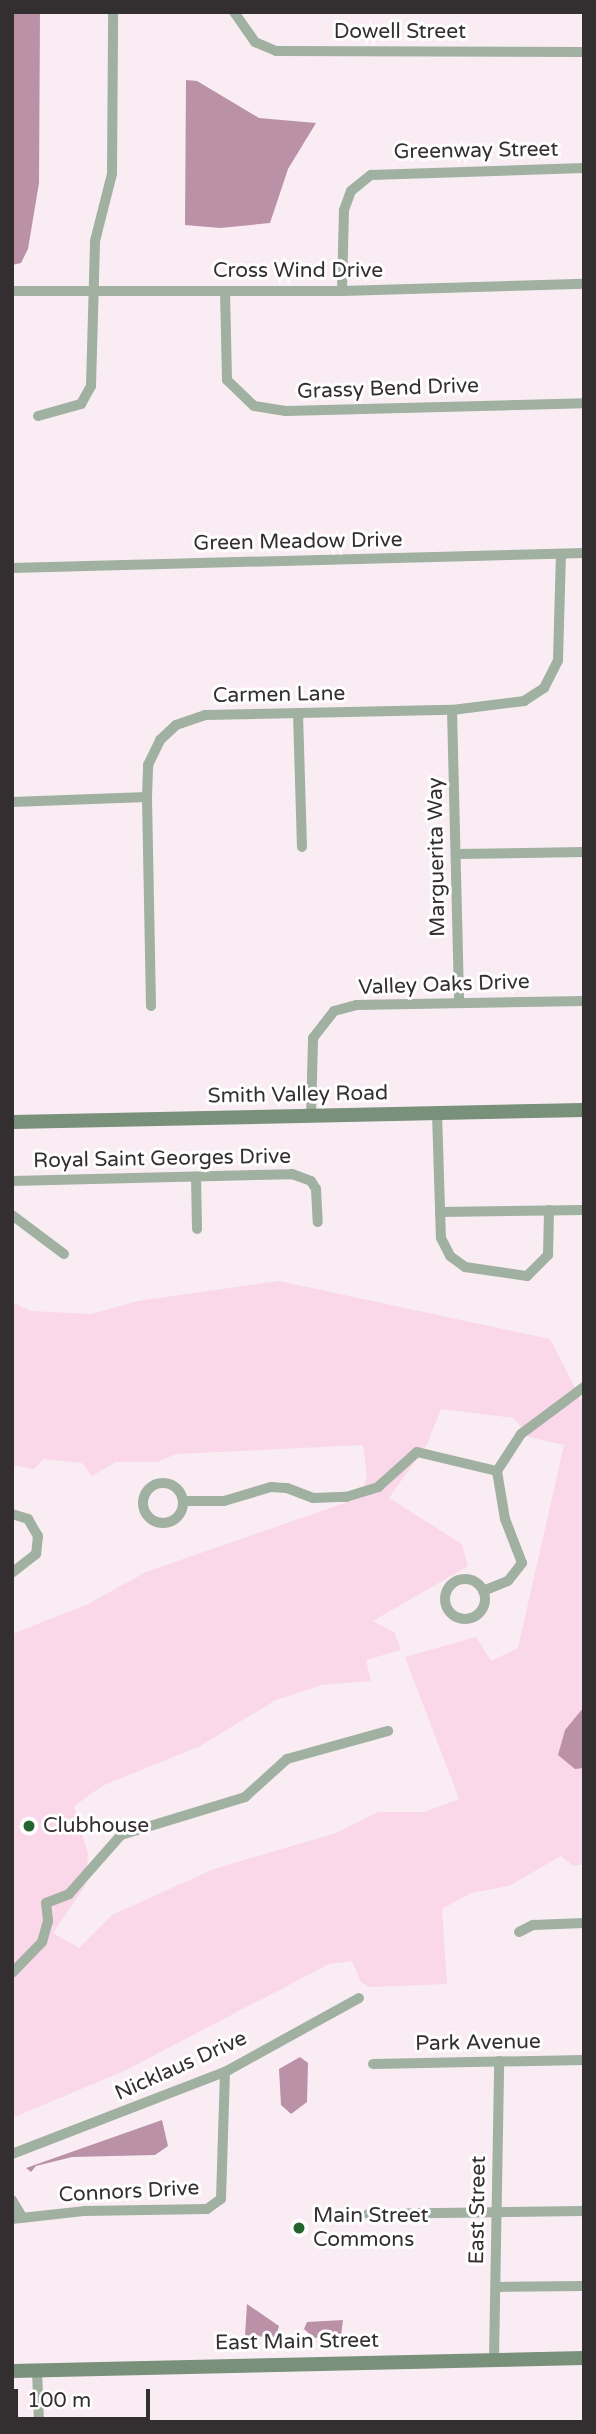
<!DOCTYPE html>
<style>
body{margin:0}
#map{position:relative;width:596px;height:2434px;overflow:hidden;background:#f9edf3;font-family:"Varela Round",sans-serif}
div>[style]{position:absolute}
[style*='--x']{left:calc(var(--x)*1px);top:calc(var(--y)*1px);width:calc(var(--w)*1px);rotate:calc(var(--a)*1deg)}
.green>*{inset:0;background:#fad7e9}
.water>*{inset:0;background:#ba91a7}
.street>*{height:10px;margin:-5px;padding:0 5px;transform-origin:5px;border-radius:5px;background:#a0b0a1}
.street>.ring{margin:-5px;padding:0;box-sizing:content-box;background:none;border:10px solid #a0b0a1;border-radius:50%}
.secondary>*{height:14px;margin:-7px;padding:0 7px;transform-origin:7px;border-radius:7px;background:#79907b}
.dots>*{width:19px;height:19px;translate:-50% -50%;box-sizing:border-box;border:4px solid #fefefe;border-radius:50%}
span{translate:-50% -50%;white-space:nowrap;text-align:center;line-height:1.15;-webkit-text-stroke:6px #fefefe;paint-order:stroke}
.street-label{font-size:21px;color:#332e30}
.poi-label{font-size:21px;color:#332e30}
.left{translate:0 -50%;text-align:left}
.frame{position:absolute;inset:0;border:14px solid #332e30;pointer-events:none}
.scale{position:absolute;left:14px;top:2389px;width:136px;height:32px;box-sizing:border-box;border:4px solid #332e30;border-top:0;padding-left:9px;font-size:21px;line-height:24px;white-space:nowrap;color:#332e30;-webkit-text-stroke:5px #fefefe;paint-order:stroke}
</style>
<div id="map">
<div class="green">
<i style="clip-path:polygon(evenodd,279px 1281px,550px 1339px,584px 1405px,584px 1864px,573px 1866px,561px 1856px,509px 1886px,471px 1893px,442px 1909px,447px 1984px,369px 1987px,361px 1982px,352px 1961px,329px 1964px,124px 2071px,12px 2118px,12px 1634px,88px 1604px,146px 1572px,362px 1497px,367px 1475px,363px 1445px,176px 1454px,157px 1462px,116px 1462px,92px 1476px,82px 1463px,44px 1459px,34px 1469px,12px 1465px,12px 1302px,31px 1311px,91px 1314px,138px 1301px,279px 1281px,441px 1409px,514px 1418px,529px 1437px,564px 1445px,518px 1648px,491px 1661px,476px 1637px,405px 1657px,459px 1799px,424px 1812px,378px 1812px,336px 1833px,214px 1869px,112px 1915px,79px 1948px,53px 1933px,85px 1886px,88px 1854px,74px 1806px,102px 1786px,200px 1746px,276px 1700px,322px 1685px,371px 1681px,366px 1660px,401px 1650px,394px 1632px,373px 1621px,468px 1566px,462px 1544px,389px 1498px,427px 1444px,441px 1409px)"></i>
</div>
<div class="water">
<i style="clip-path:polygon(12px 12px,40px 12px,39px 183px,28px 249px,21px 263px,12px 265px)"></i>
<i style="clip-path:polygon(186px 80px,197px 81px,259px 118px,316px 123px,288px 169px,270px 223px,220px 228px,185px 225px)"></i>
<i style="clip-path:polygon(584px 1707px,584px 1768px,575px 1769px,558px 1755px,565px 1730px)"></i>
<i style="clip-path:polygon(300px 2057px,308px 2063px,307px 2102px,291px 2114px,281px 2105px,279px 2069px)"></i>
<i style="clip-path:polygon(162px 2120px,168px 2146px,155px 2155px,72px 2157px,36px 2166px,31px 2172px,26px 2168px)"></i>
<i style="clip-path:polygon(247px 2304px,279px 2326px,276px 2337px,245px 2336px)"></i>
<i style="clip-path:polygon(343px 2320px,341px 2336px,314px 2338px,304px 2329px,307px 2322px)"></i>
</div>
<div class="street">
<i style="--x:234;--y:12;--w:37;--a:55"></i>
<i style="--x:255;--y:42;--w:23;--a:23"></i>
<i style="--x:276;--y:51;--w:308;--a:0.2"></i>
<i style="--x:12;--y:291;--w:330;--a:0"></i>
<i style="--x:342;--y:291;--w:242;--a:-1.7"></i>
<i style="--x:225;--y:291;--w:89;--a:88.7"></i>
<i style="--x:227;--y:380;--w:37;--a:44"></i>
<i style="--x:254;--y:406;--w:32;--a:9"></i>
<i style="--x:286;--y:411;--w:298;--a:-1.5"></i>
<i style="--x:342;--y:291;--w:81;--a:-88.6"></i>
<i style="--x:344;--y:210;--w:20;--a:-70"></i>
<i style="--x:351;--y:191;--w:26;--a:-39"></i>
<i style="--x:371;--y:175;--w:213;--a:-1.9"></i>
<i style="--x:38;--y:416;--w:45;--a:-15.6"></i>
<i style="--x:81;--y:404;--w:21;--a:-61"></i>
<i style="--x:91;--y:386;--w:145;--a:-88.4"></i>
<i style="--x:95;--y:241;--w:69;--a:-75.8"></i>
<i style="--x:112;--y:174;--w:162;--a:-89.6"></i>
<i style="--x:12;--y:568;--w:572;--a:-1.5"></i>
<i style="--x:452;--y:710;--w:293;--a:88.6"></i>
<i style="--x:298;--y:713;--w:134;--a:88.3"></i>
<i style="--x:12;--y:802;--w:135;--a:-2.1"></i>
<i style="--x:457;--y:854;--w:127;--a:-0.9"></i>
<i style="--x:151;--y:1006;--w:209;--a:-91.1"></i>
<i style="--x:147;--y:797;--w:32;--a:-88"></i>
<i style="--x:148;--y:765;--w:28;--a:-64"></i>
<i style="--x:160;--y:740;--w:22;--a:-43"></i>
<i style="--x:176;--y:725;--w:31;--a:-19"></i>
<i style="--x:205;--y:715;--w:247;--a:-1.2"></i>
<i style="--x:452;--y:710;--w:73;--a:-7.1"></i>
<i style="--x:524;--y:701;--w:24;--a:-33"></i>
<i style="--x:544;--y:688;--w:31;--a:-63"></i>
<i style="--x:558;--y:660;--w:106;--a:-88.4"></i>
<i style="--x:437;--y:1113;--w:125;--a:88.2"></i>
<i style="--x:441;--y:1238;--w:20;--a:63"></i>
<i style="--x:450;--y:1256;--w:19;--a:36"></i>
<i style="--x:465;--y:1267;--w:63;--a:8.3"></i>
<i style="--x:527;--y:1276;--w:30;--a:-45"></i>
<i style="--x:548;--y:1255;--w:45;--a:-88.7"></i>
<i style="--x:311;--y:1116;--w:78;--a:-88.5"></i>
<i style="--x:313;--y:1038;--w:34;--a:-52"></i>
<i style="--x:334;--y:1011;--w:23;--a:-15"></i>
<i style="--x:356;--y:1005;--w:228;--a:-1"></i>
<i style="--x:196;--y:1177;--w:52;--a:88.9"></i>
<i style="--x:12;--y:1181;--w:280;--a:-1.4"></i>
<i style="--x:292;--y:1174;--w:20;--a:20"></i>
<i style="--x:311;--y:1181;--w:9;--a:58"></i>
<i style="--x:316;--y:1189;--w:33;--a:87"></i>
<i style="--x:440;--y:1212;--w:144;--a:-0.8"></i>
<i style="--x:12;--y:1215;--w:65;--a:36.9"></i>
<i class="ring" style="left:143px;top:1483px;width:30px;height:30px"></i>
<i style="--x:183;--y:1501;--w:41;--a:0"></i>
<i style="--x:224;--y:1501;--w:49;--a:-16.6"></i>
<i style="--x:271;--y:1487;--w:16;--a:4"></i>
<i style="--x:287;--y:1488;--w:28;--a:21"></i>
<i style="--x:313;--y:1498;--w:33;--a:-2"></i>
<i style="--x:346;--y:1497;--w:34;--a:-17"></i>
<i style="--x:378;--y:1487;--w:52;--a:-41.9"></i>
<i style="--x:417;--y:1452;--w:82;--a:13.4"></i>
<i style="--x:497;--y:1471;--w:44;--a:-57"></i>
<i style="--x:521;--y:1434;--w:79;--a:-36.7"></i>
<i style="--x:12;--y:1514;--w:17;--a:17"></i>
<i style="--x:28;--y:1519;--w:20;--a:60"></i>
<i style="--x:38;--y:1536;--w:18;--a:96"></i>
<i style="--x:36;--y:1554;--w:31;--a:142"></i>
<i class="ring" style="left:445px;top:1579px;width:30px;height:30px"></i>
<i style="--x:483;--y:1591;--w:27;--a:-22"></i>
<i style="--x:508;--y:1581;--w:23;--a:-52"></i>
<i style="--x:522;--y:1563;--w:47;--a:-111.1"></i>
<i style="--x:505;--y:1519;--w:49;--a:-99.5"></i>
<i style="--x:519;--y:1932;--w:16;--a:-27"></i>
<i style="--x:533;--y:1925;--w:51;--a:-2.2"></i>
<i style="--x:12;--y:1973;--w:43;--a:-45.9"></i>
<i style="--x:42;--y:1942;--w:22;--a:-74"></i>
<i style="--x:48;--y:1921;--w:18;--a:-96"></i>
<i style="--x:46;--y:1903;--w:25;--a:-21"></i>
<i style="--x:69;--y:1894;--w:79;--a:-48.6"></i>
<i style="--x:121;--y:1835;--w:130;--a:-17"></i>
<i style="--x:245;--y:1797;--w:57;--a:-42.1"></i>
<i style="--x:287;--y:1759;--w:105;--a:-15.5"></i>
<i style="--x:373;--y:2064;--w:211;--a:-1.1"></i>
<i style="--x:12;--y:2154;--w:228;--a:-21.1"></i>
<i style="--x:225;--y:2072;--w:153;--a:-28.9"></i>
<i style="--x:12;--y:2200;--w:21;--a:59"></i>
<i style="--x:368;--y:2214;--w:216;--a:-0.8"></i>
<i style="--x:12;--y:2219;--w:72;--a:-6.3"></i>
<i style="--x:84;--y:2211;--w:123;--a:-0.9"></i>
<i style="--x:207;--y:2209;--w:17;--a:-36"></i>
<i style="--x:221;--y:2199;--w:127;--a:-88.2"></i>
<i style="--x:496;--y:2287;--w:88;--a:-0.7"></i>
<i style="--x:494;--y:2359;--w:298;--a:-89"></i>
<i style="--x:37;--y:2370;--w:52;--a:87.8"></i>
</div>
<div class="secondary">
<i style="--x:12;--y:1122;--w:572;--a:-1.2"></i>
<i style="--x:12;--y:2371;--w:572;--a:-1.3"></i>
</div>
<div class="dots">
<i style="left:29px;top:1826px;background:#24652f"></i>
<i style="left:299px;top:2228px;background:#24652f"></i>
</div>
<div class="street-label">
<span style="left:400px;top:32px">Dowell Street</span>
<span style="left:476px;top:151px;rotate:-1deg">Greenway Street</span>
<span style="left:298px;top:271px">Cross Wind Drive</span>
<span style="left:388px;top:389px;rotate:-2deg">Grassy Bend Drive</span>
<span style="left:298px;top:542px;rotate:-1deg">Green Meadow Drive</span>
<span style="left:279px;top:695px;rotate:-1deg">Carmen Lane</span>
<span style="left:437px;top:857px;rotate:-91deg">Marguerita Way</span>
<span style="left:444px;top:985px;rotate:-2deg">Valley Oaks Drive</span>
<span style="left:298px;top:1095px;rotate:-1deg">Smith Valley Road</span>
<span style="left:162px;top:1159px;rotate:-1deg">Royal Saint Georges Drive</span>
<span style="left:478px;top:2043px;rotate:-1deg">Park Avenue</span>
<span style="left:181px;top:2066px;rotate:-24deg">Nicklaus Drive</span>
<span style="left:129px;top:2192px;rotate:-3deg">Connors Drive</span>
<span style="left:478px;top:2210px;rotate:-89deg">East Street</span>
<span style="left:297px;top:2342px;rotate:-1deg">East Main Street</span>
</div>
<div class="poi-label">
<span class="left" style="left:43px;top:1826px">Clubhouse</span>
<span class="left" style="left:313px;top:2228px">Main Street<br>Commons</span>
</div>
<div class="frame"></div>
<div class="scale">100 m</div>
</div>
